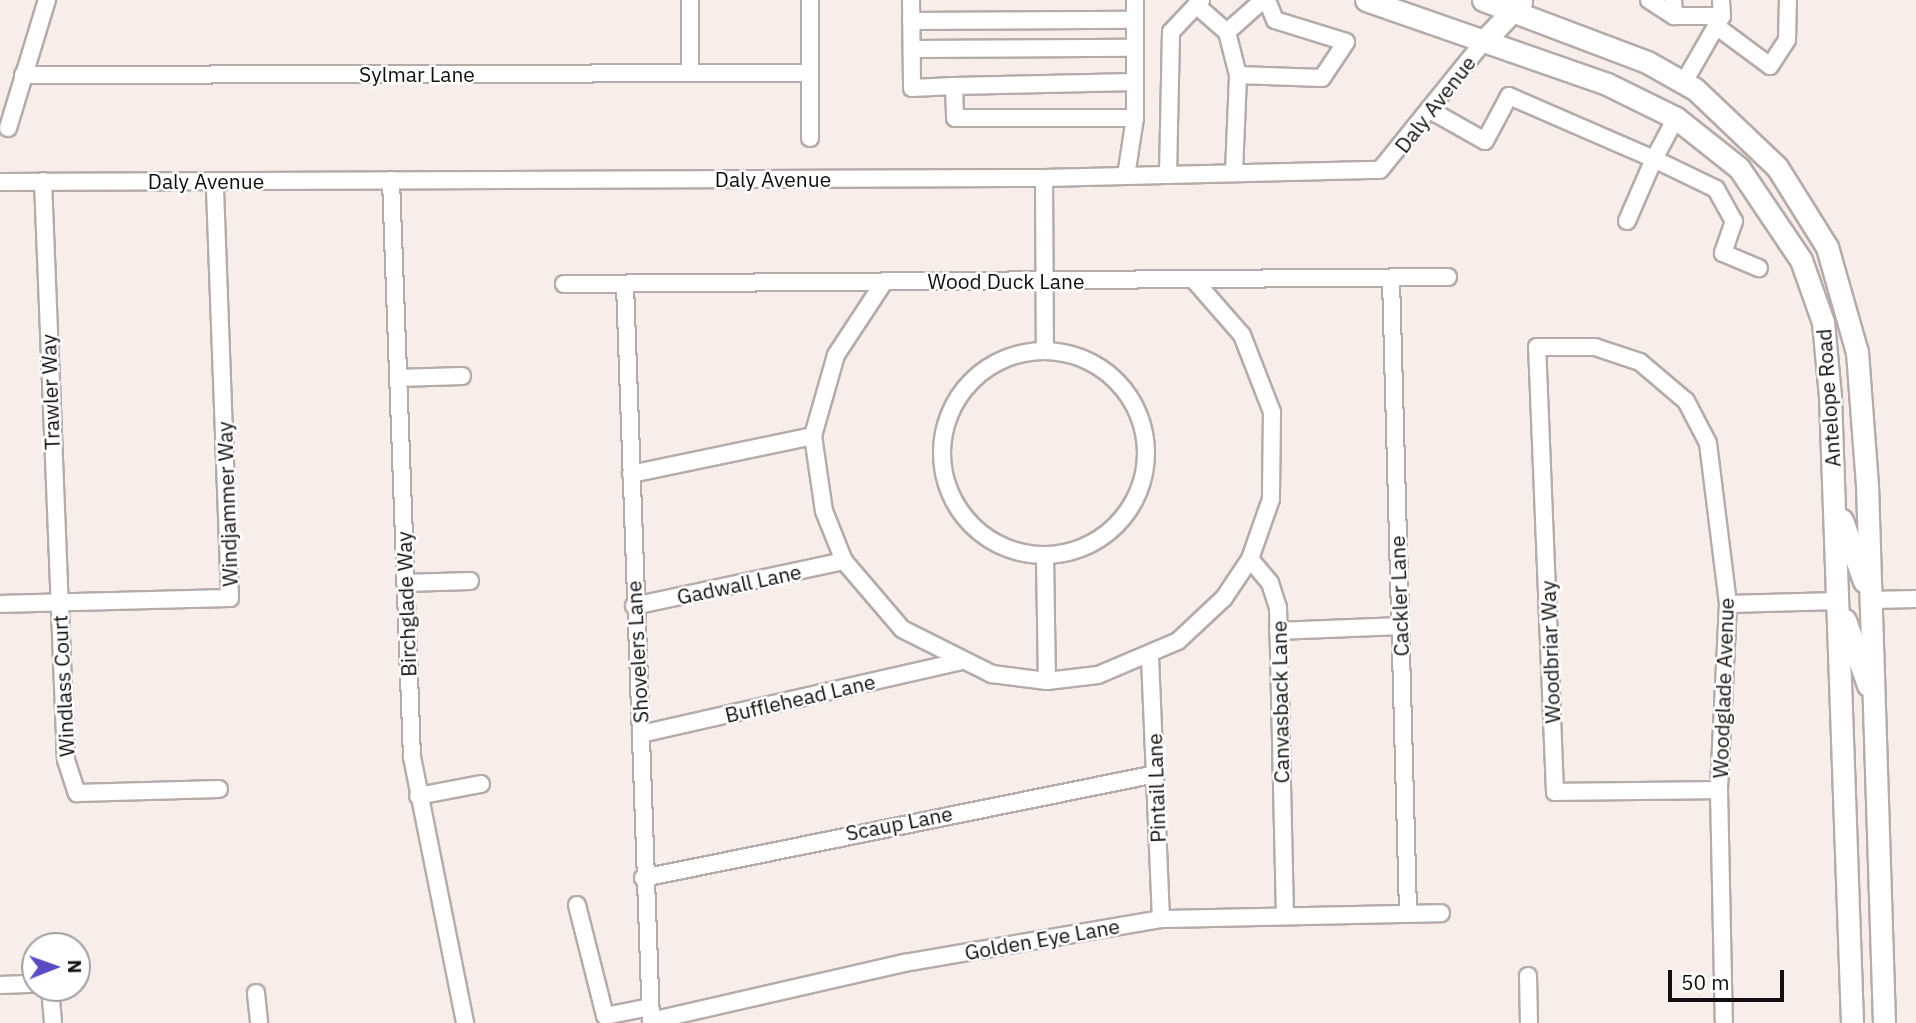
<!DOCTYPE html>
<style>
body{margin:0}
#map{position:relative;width:1916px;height:1023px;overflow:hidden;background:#f7eeeb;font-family:"IBM Plex Sans",sans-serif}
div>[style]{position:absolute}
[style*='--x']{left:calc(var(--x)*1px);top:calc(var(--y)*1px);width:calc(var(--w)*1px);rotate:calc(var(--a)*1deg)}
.roads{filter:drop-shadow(2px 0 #b5aca9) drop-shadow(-2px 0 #b5aca9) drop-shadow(0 2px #b5aca9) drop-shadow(0 -2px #b5aca9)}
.minor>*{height:16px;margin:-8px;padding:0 8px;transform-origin:8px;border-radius:8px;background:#fff}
.minor>.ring{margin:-8px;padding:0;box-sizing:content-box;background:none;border:16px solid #fff;border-radius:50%}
.major>*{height:21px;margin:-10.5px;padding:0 10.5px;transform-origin:10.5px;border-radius:10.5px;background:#fff}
span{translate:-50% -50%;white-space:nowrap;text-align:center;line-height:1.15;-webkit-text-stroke:5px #fff;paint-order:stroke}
.street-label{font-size:21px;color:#120f0e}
.north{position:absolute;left:21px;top:932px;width:70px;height:70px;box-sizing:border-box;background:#fff;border:2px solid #a09f9f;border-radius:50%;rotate:89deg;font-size:19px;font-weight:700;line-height:28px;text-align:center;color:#120f0e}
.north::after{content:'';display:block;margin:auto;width:24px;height:32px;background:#584cc4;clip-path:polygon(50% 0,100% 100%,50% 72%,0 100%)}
.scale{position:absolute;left:1668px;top:970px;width:116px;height:32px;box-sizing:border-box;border:4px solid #120f0e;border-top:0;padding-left:9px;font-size:21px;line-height:24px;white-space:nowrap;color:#120f0e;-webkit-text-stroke:5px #fff;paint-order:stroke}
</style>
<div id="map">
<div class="roads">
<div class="minor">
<i style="--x:690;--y:0;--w:73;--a:90"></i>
<i style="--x:810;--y:0;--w:138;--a:90"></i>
<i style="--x:911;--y:0;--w:88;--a:89.3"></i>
<i style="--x:912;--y:88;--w:42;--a:-2.7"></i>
<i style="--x:954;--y:86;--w:32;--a:88"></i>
<i style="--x:955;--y:118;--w:180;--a:0"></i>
<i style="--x:1649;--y:0;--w:30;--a:33"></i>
<i style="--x:1673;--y:0;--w:16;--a:86"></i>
<i style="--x:1674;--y:16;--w:48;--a:0"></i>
<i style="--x:1196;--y:5;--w:41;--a:41.1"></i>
<i style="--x:1227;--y:32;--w:48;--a:-41.6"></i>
<i style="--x:911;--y:21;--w:224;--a:-0.3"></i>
<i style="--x:1716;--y:26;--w:67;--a:36.5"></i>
<i style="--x:1770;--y:66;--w:31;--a:-57"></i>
<i style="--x:1787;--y:40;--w:40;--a:-88.6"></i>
<i style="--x:1227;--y:32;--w:44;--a:75.7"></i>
<i style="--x:912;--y:49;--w:223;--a:-0.3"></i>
<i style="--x:23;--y:75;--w:787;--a:-0.15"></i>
<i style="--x:1684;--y:82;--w:76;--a:-60.1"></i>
<i style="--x:1722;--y:16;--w:16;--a:-94"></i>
<i style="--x:954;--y:86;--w:181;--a:-1.3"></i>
<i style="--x:1430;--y:110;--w:63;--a:29.4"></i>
<i style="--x:1485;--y:141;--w:51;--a:-61.9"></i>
<i style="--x:1509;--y:96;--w:158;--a:23.5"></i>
<i style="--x:1654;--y:159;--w:47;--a:-61.8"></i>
<i style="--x:8;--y:128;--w:134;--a:-73.1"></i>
<i style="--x:1234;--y:172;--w:97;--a:-87.6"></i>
<i style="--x:1238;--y:75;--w:84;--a:2"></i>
<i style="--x:1322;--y:78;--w:43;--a:-56.3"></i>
<i style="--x:1346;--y:42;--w:74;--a:-162.8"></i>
<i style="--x:1275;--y:20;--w:22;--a:-112"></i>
<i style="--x:1168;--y:175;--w:143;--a:-88.8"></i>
<i style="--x:1171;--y:32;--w:44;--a:-46.8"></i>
<i style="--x:1126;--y:176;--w:59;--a:-81.2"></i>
<i style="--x:1135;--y:118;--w:118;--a:-90"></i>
<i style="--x:1044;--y:178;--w:172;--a:89.7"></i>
<i style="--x:391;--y:180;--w:577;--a:87.92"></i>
<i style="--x:412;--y:757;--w:271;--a:78.7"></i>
<i style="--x:43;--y:181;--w:579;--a:87.73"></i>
<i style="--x:66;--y:760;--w:35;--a:72"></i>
<i style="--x:77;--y:793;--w:142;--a:-1.6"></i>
<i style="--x:0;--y:182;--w:1044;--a:-0.22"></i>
<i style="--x:1044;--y:178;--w:336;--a:-1.4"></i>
<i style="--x:1380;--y:170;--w:166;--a:-51.1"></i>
<i style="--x:1627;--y:221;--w:68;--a:-66.5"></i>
<i style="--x:1654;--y:159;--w:69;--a:25.8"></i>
<i style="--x:1716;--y:189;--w:37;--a:61"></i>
<i style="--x:1734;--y:221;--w:34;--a:109"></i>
<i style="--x:1723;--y:253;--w:39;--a:23"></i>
<i style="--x:1391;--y:279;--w:634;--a:88.46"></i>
<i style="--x:1194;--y:280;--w:73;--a:48.9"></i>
<i style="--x:1242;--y:335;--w:83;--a:68.7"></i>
<i style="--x:1272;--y:412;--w:87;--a:90.7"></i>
<i style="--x:1271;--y:499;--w:64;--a:109.3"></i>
<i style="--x:1250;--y:559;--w:31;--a:50"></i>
<i style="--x:1270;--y:583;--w:26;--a:72"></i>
<i style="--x:1278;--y:608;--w:308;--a:88.7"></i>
<i style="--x:884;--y:282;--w:87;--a:123.3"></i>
<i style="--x:836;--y:355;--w:84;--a:105.9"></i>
<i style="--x:813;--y:436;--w:76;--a:81.7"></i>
<i style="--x:824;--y:511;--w:54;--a:68.2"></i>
<i style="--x:844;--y:561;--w:89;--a:49.5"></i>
<i style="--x:902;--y:629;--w:101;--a:26.6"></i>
<i style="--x:992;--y:674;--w:55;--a:7.3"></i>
<i style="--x:1047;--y:681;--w:51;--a:-6.7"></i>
<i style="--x:1098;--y:675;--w:87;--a:-23"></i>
<i style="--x:1178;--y:641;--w:63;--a:-43.1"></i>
<i style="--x:1224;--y:598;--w:47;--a:-56.3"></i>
<i style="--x:564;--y:284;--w:884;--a:-0.45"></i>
<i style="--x:625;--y:284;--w:737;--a:87.98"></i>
<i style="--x:651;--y:1021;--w:260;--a:-12.9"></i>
<i style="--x:904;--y:963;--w:261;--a:-9.7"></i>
<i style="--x:1161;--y:919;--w:280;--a:-1.2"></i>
<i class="ring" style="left:942px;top:351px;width:188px;height:188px"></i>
<i style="--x:398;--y:378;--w:64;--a:-1.8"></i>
<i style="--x:631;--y:474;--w:186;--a:-11.8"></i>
<i style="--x:1045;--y:556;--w:125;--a:89.1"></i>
<i style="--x:405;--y:583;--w:65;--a:-1.8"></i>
<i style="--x:1871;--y:600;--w:45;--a:-1.3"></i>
<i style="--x:0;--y:604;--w:230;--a:-1.5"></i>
<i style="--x:230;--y:598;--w:417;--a:-92.1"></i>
<i style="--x:1728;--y:604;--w:110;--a:-1.6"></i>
<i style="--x:634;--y:606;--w:215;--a:-12.1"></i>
<i style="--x:1278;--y:631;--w:122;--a:-2.3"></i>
<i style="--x:1150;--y:657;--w:262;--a:87.6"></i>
<i style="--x:641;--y:734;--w:326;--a:-12.8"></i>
<i style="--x:1719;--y:790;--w:164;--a:179.3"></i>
<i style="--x:1555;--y:792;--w:445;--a:-92.3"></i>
<i style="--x:1537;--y:347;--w:58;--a:0"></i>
<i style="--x:1595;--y:347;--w:47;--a:18.4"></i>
<i style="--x:1640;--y:362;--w:60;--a:40.3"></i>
<i style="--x:1686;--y:401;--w:47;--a:62.4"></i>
<i style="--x:1708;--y:443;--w:162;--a:82.9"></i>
<i style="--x:1728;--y:604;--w:186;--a:92.8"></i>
<i style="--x:1719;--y:790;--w:233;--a:88.8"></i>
<i style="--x:418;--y:796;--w:64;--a:-10.8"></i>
<i style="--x:643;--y:878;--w:523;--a:-11.46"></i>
<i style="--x:577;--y:905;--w:114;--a:75.8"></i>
<i style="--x:605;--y:1016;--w:46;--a:-11.3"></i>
<i style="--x:1528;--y:976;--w:47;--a:88.8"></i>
<i style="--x:0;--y:985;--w:35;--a:-2"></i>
<i style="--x:50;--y:988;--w:35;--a:85"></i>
<i style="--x:256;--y:993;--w:30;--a:84"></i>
</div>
<div class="major">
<i style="--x:1366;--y:0;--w:255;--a:19.2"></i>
<i style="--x:1607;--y:84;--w:77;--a:26.2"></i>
<i style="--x:1676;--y:118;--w:80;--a:38.4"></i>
<i style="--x:1739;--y:168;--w:111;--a:56"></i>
<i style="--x:1801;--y:260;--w:66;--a:70.5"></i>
<i style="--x:1823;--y:322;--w:74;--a:84.6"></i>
<i style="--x:1830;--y:396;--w:627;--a:87.99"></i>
<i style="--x:1483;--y:0;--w:175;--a:20.7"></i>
<i style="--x:1647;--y:62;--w:55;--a:29.4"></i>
<i style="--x:1695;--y:89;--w:113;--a:43.6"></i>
<i style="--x:1777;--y:167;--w:94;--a:58"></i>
<i style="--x:1827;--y:247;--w:109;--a:74.1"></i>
<i style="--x:1857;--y:352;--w:133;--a:85.7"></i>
<i style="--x:1867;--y:485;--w:538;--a:88.19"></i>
<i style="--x:1484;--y:41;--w:54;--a:-46.5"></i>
<i style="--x:1842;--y:520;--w:65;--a:70.2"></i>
<i style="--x:1845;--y:620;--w:69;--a:70.5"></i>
</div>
</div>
<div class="street-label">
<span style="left:417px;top:74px">Sylmar Lane</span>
<span style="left:1435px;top:104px;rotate:-52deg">Daly Avenue</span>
<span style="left:773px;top:179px">Daly Avenue</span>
<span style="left:206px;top:181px">Daly Avenue</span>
<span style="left:1006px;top:281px">Wood Duck Lane</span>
<span style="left:50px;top:392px;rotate:-92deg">Trawler Way</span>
<span style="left:1828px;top:398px;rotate:-94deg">Antelope Road</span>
<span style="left:227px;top:504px;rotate:-92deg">Windjammer Way</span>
<span style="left:739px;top:584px;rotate:-12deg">Gadwall Lane</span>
<span style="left:1399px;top:596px;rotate:-92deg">Cackler Lane</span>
<span style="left:406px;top:604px;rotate:-92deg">Birchglade Way</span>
<span style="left:637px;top:652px;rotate:-93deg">Shovelers Lane</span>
<span style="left:1550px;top:652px;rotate:-92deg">Woodbriar Way</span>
<span style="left:63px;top:686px;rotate:-93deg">Windlass Court</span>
<span style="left:1723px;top:688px;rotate:-88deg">Woodglade Avenue</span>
<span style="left:800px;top:698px;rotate:-13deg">Bufflehead Lane</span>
<span style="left:1280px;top:702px;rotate:-91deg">Canvasback Lane</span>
<span style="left:1156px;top:788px;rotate:-92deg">Pintail Lane</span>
<span style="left:899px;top:823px;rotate:-11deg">Scaup Lane</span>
<span style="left:1042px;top:939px;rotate:-10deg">Golden Eye Lane</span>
</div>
<div class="north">N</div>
<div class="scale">50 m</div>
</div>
